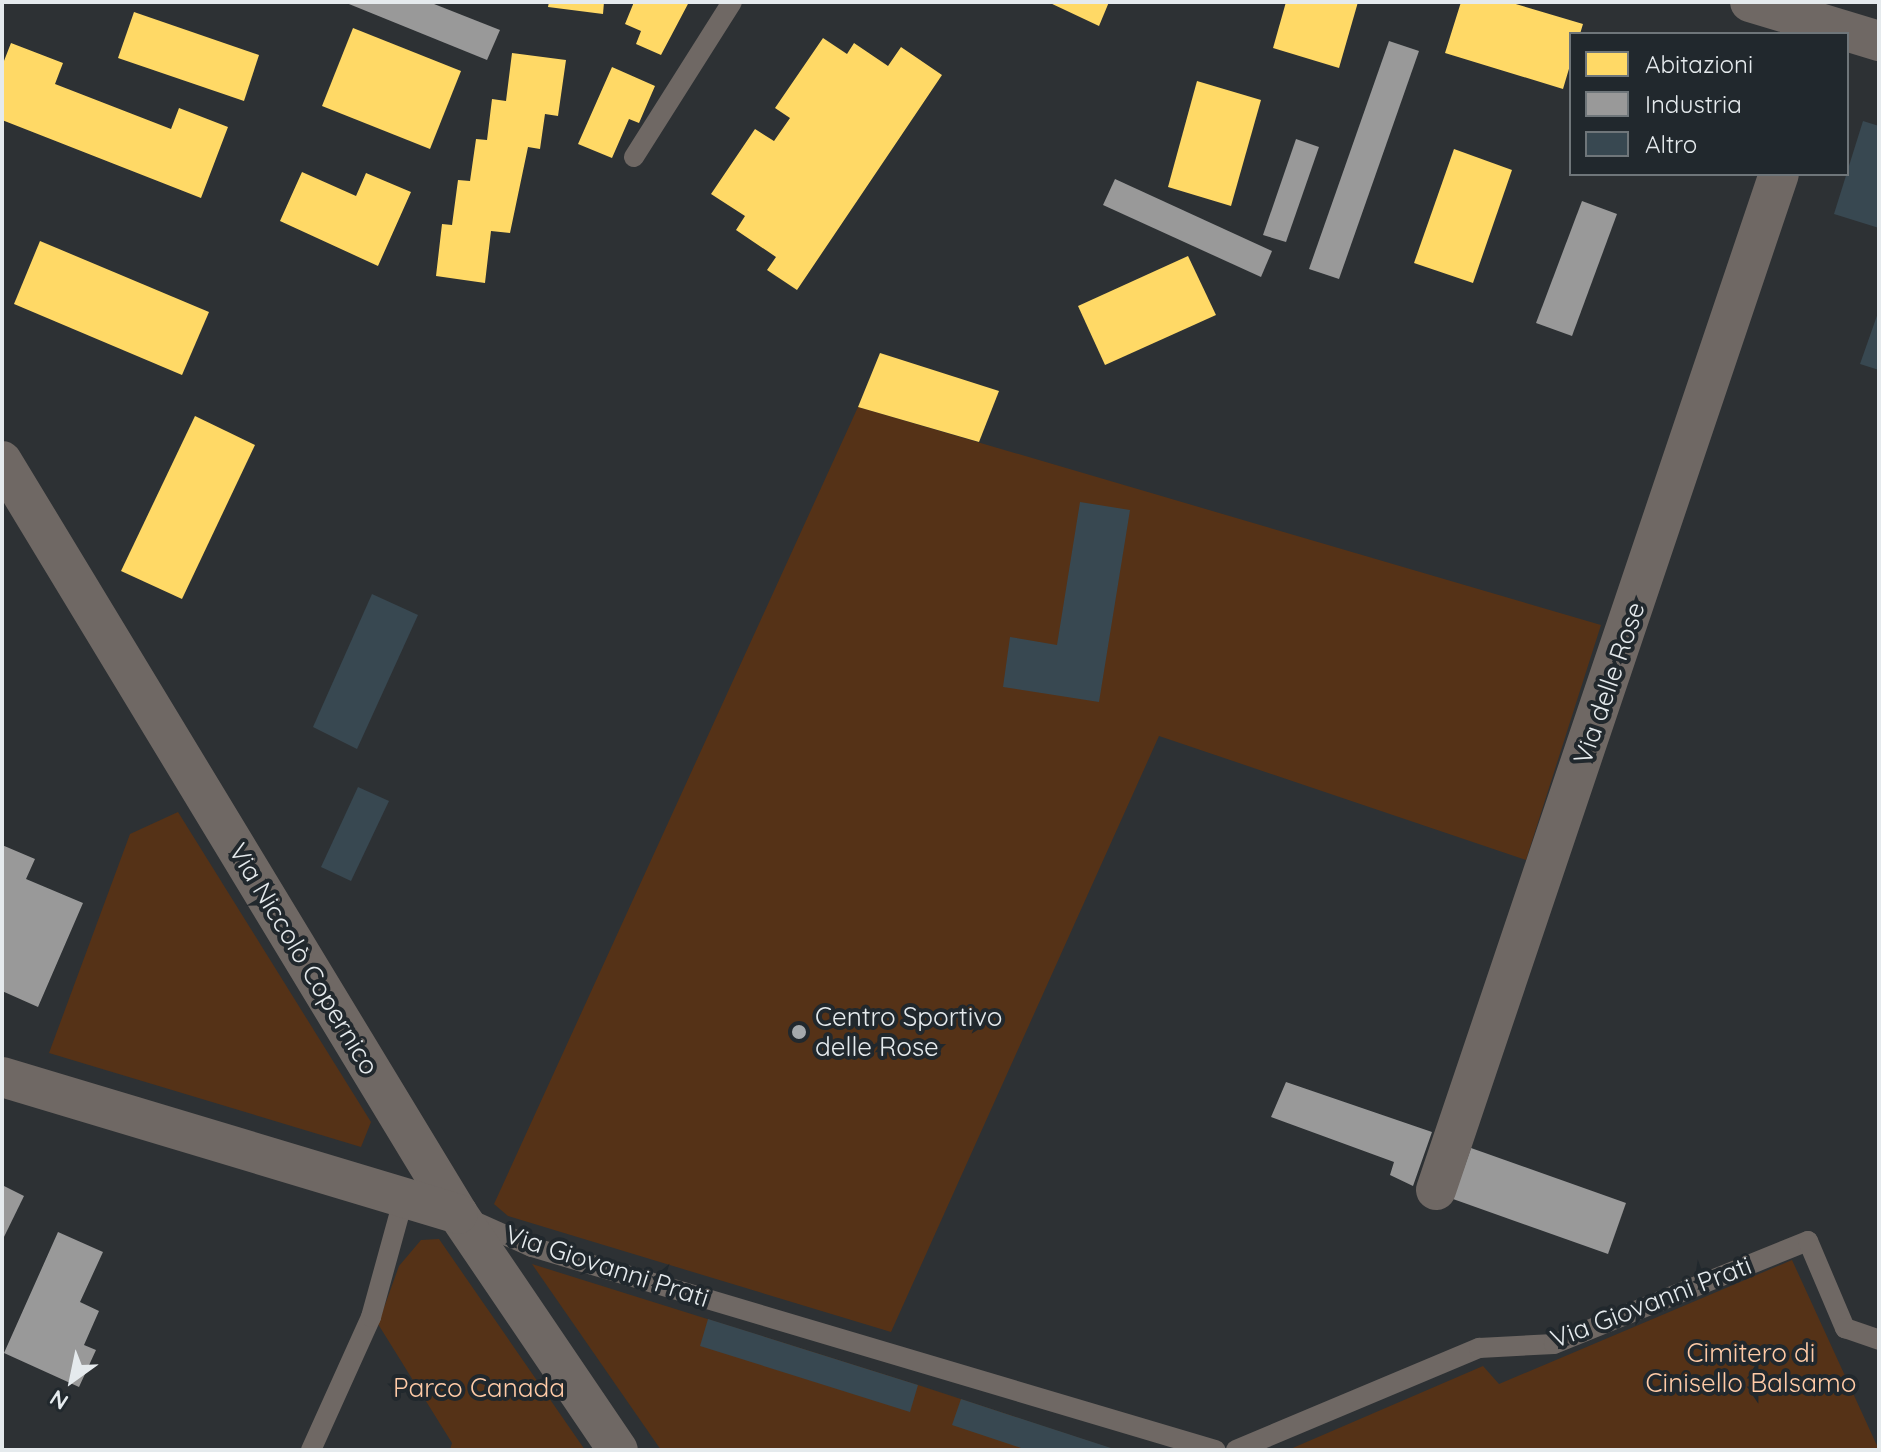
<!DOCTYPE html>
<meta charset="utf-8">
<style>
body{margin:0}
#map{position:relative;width:1881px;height:1452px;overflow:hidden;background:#2d3134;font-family:Quicksand,sans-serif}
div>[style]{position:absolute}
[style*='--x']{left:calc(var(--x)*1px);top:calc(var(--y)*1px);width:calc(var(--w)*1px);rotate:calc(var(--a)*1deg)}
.green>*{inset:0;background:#553217}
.homes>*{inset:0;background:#ffd966}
.industry>*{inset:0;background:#999}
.building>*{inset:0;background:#384851}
.lane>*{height:20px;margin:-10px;padding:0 10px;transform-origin:10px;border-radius:10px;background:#6f6864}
.street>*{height:40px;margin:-20px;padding:0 20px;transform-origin:20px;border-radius:20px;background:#6f6864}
.dots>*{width:22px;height:22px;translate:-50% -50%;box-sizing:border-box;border:4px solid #21282d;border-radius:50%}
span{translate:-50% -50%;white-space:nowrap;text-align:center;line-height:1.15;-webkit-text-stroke:8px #21282d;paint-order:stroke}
.street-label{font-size:26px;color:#e5eaed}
.poi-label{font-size:26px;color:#e5eaed}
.left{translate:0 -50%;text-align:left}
.park-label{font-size:26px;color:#ffcba7}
.frame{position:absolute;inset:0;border:4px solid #e5eaed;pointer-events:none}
.legend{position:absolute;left:1569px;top:32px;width:280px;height:144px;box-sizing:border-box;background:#21282d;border:2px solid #6f767a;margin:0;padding:10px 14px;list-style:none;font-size:24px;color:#e5eaed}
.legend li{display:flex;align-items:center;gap:16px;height:40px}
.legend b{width:40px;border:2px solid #6f767a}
.north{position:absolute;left:32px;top:1340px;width:80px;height:80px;-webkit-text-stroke:6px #21282d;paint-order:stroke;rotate:213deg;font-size:22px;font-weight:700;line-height:32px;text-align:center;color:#e5eaed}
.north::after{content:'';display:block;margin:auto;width:28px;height:36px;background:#e5eaed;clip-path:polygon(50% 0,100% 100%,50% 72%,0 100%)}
</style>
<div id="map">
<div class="green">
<i style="clip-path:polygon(858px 407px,1601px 625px,1526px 860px,1159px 736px,891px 1332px,508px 1216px,494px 1204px)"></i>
<i style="clip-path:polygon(178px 812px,371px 1122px,361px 1147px,49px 1053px,130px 834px)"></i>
<i style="clip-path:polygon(439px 1239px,585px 1450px,450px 1450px,452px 1443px,378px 1324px,399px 1266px,421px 1240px)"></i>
<i style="clip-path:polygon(1792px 1260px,1879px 1450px,1288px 1450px,1483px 1366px,1499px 1384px)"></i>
<i style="clip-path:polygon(532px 1264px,918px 1385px,1116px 1450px,661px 1450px)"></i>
</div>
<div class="homes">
<i style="clip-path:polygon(549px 2px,604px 2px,603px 14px,548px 7px)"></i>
<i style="clip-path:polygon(634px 2px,689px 2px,661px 55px,636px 44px,641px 31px,625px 24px)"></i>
<i style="clip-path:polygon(1048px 2px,1109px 2px,1099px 26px)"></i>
<i style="clip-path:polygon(1286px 2px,1358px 2px,1339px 68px,1273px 48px)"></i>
<i style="clip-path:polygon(1461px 2px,1509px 2px,1583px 24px,1580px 34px,1571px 34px,1571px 62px,1563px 89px,1445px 53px)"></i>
<i style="clip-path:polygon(134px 12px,259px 55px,244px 101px,118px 58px)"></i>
<i style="clip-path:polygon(353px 28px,461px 71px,430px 149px,322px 106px)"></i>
<i style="clip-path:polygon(823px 38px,847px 54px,854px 43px,888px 66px,901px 47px,942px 75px,797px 290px,767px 270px,776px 257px,736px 230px,745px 216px,711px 194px,755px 129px,774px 141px,790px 118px,775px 108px)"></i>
<i style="clip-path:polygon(11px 43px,63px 63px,55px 84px,171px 129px,179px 108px,228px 127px,201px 198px,2px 120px,2px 66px)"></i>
<i style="clip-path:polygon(512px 53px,566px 60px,558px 116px,545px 114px,540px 149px,528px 147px,510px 233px,491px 231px,485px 283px,436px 276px,442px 224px,452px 225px,458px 180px,470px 181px,476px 139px,487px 140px,492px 99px,506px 101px)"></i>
<i style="clip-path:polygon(612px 67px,655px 86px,639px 123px,629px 119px,612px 158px,578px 144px)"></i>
<i style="clip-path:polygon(1197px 81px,1261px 100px,1231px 206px,1168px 187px)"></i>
<i style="clip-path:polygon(1454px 149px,1512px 170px,1473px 283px,1414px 263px)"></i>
<i style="clip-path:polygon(302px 172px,356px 196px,366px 173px,411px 192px,378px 266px,280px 221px)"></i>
<i style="clip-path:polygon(40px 241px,209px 312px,182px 375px,14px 304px)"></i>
<i style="clip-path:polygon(1188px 256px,1216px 315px,1105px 365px,1078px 306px)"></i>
<i style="clip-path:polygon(880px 353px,999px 391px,979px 442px,858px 407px)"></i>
<i style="clip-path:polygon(195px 416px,255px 445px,182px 599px,121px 571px)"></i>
</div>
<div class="industry">
<i style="clip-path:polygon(344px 2px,429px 2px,500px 30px,487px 60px)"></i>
<i style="clip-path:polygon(1389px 41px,1419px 51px,1339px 279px,1309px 269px)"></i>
<i style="clip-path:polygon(1296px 139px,1319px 147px,1286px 242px,1263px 235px)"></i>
<i style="clip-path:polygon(1115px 179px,1272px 251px,1261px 277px,1103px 205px)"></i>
<i style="clip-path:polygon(1582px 201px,1617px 214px,1572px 336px,1536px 323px)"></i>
<i style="clip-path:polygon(2px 845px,35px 859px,26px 879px,83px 903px,38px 1007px,2px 991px)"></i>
<i style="clip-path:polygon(1286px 1082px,1432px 1132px,1413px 1186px,1390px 1175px,1394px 1162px,1271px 1117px)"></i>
<i style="clip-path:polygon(1471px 1148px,1626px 1203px,1608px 1254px,1453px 1199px)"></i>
<i style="clip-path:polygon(2px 1185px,24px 1196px,2px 1241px)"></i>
<i style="clip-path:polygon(58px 1232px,103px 1252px,80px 1302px,99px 1311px,84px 1345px,96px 1350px,79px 1387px,4px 1353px)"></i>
</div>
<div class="building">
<i style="clip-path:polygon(1863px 121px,1879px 126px,1879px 228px,1834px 214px)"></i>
<i style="clip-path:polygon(1879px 310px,1879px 370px,1860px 364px)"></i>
<i style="clip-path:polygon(1080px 502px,1130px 510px,1099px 702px,1003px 687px,1010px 637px,1057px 645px)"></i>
<i style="clip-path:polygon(372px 594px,418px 615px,357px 749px,313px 727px)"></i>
<i style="clip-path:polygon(358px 787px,389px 801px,351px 881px,321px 867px)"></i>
<i style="clip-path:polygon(708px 1319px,918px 1385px,910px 1412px,700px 1346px)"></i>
<i style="clip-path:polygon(961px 1399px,1114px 1449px,1114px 1450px,1027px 1450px,952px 1425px)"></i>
</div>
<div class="lane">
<i style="--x:634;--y:157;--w:183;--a:-57.7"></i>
<i style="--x:469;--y:1219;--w:69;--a:24"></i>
<i style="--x:532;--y:1247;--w:713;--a:16.55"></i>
<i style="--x:311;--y:1450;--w:146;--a:-65.7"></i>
<i style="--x:371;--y:1317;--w:124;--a:-74.6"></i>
<i style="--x:1236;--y:1450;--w:264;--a:-22.8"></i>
<i style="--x:1479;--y:1348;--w:75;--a:-3.1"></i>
<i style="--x:1554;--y:1344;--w:274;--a:-22.1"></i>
<i style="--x:1808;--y:1241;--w:95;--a:67"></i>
<i style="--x:1845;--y:1328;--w:36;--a:19"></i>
</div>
<div class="street">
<i style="--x:1750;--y:2;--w:135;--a:16.8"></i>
<i style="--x:2;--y:461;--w:880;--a:58.8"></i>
<i style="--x:458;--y:1214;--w:285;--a:55.9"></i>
<i style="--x:2;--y:1077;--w:476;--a:16.7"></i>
<i style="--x:1436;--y:1190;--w:1072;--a:-71.35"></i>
</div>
<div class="dots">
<i style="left:799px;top:1032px;background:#a5a9ac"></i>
</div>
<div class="street-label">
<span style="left:1609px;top:683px;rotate:-71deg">Via delle Rose</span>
<span style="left:304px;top:959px;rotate:59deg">Via Niccolò Copernico</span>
<span style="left:607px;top:1266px;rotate:18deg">Via Giovanni Prati</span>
<span style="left:1651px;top:1302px;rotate:-21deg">Via Giovanni Prati</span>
</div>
<div class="poi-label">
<span class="left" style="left:815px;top:1032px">Centro Sportivo<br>delle Rose</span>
</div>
<div class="park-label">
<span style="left:1751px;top:1368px">Cimitero di<br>Cinisello Balsamo</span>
<span style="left:479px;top:1388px">Parco Canada</span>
</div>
<div class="frame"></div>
<ul class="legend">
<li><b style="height:22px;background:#ffd966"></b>Abitazioni</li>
<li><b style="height:22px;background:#999"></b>Industria</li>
<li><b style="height:22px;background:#384851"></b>Altro</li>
</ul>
<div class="north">N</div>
</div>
